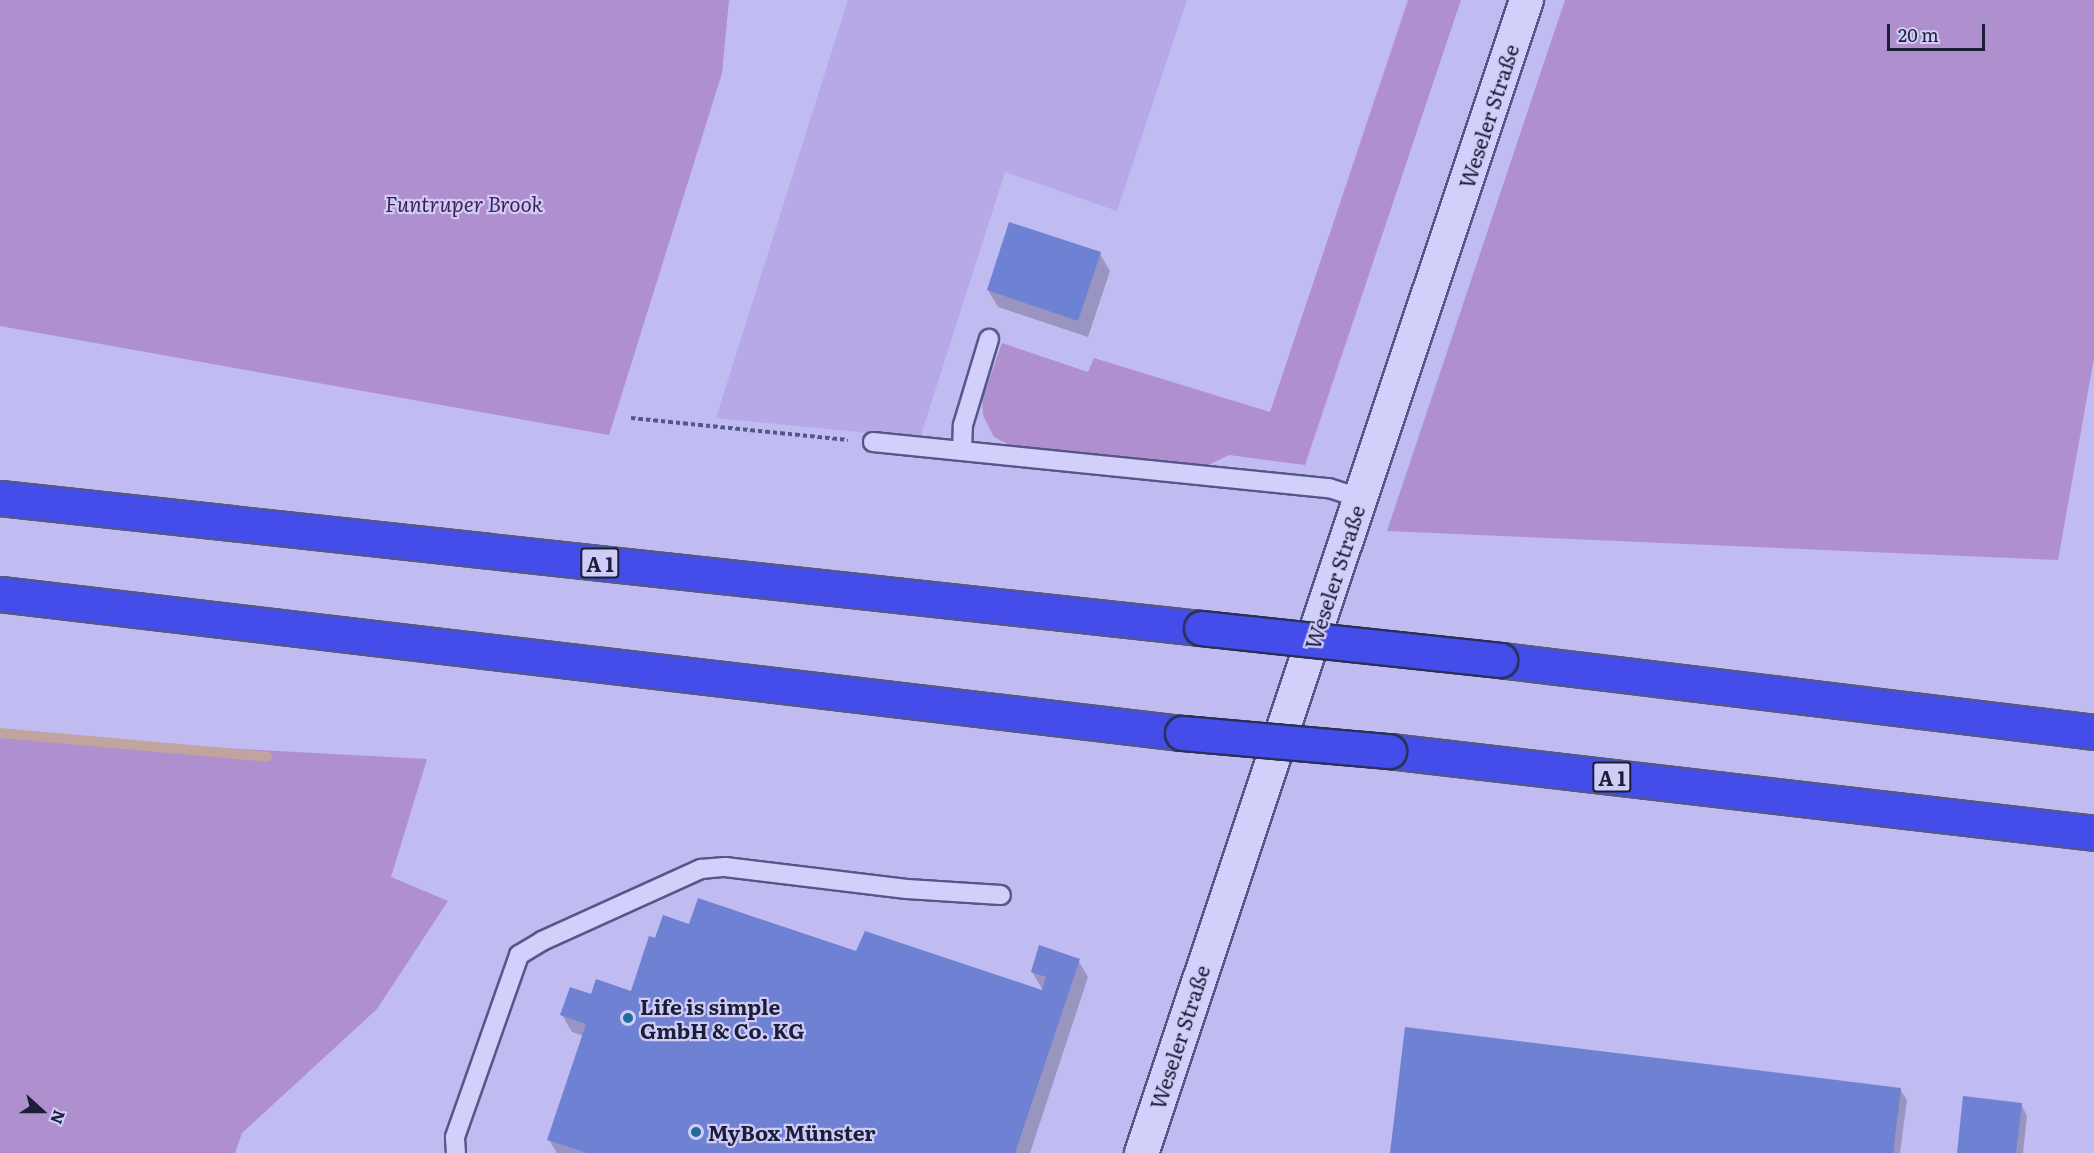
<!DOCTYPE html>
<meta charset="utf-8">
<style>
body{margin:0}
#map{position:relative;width:2094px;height:1153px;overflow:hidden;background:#c0bbf1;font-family:Literata,serif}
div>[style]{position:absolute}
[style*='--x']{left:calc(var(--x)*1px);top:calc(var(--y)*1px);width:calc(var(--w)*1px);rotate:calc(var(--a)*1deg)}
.farmland>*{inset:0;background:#b7a8e7}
.green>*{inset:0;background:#b08fcf}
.shadow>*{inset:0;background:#0003}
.stream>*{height:10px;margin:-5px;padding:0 5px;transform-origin:5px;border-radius:5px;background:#c1a3a0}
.building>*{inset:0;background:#6e81d2}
.path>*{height:4px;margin-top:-2px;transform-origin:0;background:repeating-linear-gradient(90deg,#545889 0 4.5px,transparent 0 7.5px)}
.roads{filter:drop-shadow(2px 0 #545889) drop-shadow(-2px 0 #545889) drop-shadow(0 2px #545889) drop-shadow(0 -2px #545889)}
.service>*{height:18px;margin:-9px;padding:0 9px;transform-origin:9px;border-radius:9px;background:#d3cffb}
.secondary>*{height:33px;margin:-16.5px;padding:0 16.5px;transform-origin:16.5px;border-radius:16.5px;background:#d3cffb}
.motorway>*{height:33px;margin:-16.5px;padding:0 16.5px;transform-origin:16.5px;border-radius:16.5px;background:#444ce9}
.bridges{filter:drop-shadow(2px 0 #293056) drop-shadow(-2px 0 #293056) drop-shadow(0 2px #293056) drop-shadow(0 -2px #293056)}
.motorway-bridge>*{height:33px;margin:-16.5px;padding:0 16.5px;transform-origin:16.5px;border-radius:16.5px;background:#444ce9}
.dots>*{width:16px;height:16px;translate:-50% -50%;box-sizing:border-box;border:3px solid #d0ccf8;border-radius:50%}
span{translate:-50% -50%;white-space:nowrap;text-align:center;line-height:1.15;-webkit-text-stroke:4.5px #d0ccf8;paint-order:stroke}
.shield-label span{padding:2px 4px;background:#d0ccf8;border:2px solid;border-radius:4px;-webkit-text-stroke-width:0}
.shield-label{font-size:20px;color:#1a1e37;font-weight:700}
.street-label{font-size:21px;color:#1a1e37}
.park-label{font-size:21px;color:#421f55;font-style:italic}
.poi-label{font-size:21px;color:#1a1e37;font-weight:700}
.left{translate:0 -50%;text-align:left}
.north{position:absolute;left:12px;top:1081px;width:60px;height:60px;-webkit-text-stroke:4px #d0ccf8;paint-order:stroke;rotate:111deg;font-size:16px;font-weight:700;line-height:24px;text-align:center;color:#1a1e37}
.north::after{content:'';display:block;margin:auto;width:21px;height:27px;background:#1a1e37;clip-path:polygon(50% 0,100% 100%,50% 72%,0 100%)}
.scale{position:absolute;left:1887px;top:24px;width:98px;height:27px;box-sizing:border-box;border:3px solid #1a1e37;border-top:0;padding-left:8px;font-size:18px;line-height:21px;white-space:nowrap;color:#1a1e37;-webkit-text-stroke:4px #d0ccf8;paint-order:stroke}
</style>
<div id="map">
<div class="farmland">
<i style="clip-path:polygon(848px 0,1187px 0,1117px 211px,1005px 172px,920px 438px,716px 418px)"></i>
</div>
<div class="green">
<i style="clip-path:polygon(0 0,729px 0,722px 73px,609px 435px,0 326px)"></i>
<i style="clip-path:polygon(1408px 0,1461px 0,1305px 465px,1229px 455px,1200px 469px,1017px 449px,994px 437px,983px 415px,982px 399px,1002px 343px,1088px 372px,1094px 358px,1270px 412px)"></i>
<i style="clip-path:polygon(1565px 0,2094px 0,2094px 358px,2058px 560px,1387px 531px)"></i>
<i style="clip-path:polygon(0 736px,427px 759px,391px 877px,448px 901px,377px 1009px,242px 1133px,235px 1153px,0 1153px)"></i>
</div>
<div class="shadow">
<i style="clip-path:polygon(1100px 254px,1110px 271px,1088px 337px,998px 307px,988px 290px)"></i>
<i style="clip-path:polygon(690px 926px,857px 952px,1044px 992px,1032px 972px,1078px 960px,1088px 977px,1030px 1153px,557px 1153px,549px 1140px,584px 1036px,572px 1032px,562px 1015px,592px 996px,632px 993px,656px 939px)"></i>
<i style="clip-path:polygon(1900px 1089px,1907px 1100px,1900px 1153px,1391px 1153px)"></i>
<i style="clip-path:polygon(2021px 1104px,2027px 1116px,2023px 1153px,1958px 1153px)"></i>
</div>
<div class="stream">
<i style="--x:0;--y:733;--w:268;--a:5.1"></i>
</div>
<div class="building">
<i style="clip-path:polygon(1009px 222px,1101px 252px,1078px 321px,987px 290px)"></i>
<i style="clip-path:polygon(698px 898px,856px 951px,865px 931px,1042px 990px,1046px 977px,1031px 972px,1039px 945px,1080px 959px,1015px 1153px,587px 1153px,547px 1140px,586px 1024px,560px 1015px,570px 987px,591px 994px,596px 979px,631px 991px,649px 936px,655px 938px,663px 915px,689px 924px)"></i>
<i style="clip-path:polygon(1405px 1027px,1901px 1088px,1893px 1153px,1390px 1153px)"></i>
<i style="clip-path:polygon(1963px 1096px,2022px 1103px,2016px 1153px,1957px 1153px)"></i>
</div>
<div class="path">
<i style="--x:631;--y:418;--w:218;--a:5.8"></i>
</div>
<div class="roads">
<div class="service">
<i style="--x:873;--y:442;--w:458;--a:5.8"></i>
<i style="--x:1329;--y:488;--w:33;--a:18"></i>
<i style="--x:962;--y:451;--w:26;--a:-88"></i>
<i style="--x:963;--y:425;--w:90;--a:-73.2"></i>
<i style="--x:456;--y:1153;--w:16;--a:-94"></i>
<i style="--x:455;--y:1137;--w:193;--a:-70.6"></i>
<i style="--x:519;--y:955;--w:27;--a:-31"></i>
<i style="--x:542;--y:941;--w:175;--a:-24.4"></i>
<i style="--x:701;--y:869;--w:24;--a:-5"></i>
<i style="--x:725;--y:867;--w:183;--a:6.9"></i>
<i style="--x:907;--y:889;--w:94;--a:3.7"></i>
</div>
<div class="secondary">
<i style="--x:1141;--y:1153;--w:1216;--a:-71.54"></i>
</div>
<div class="motorway">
<i style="--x:0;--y:498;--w:1208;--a:6.18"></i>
<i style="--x:0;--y:594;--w:1190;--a:6.71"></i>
<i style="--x:1500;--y:660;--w:598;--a:6.91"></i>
<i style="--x:1389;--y:751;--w:710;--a:6.63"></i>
</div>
</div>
<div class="bridges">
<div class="motorway-bridge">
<i style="--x:1201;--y:628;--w:301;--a:6.1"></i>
<i style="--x:1182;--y:733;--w:208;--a:5"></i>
</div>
</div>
<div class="dots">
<i style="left:628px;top:1018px;background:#206d9d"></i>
<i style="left:696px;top:1132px;background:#206d9d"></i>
</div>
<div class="shield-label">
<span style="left:600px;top:563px">A 1</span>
<span style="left:1612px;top:777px">A 1</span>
</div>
<div class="street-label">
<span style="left:1488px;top:116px;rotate:-72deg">Weseler Straße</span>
<span style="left:1334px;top:577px;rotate:-72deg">Weseler Straße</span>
<span style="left:1179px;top:1037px;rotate:-72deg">Weseler Straße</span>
</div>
<div class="park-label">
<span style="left:464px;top:203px">Funtruper Brook</span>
</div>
<div class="poi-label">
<span class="left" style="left:640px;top:1018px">Life is simple<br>GmbH &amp; Co. KG</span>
<span class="left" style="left:708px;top:1132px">MyBox Münster</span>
</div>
<div class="north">N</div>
<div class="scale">20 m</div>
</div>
